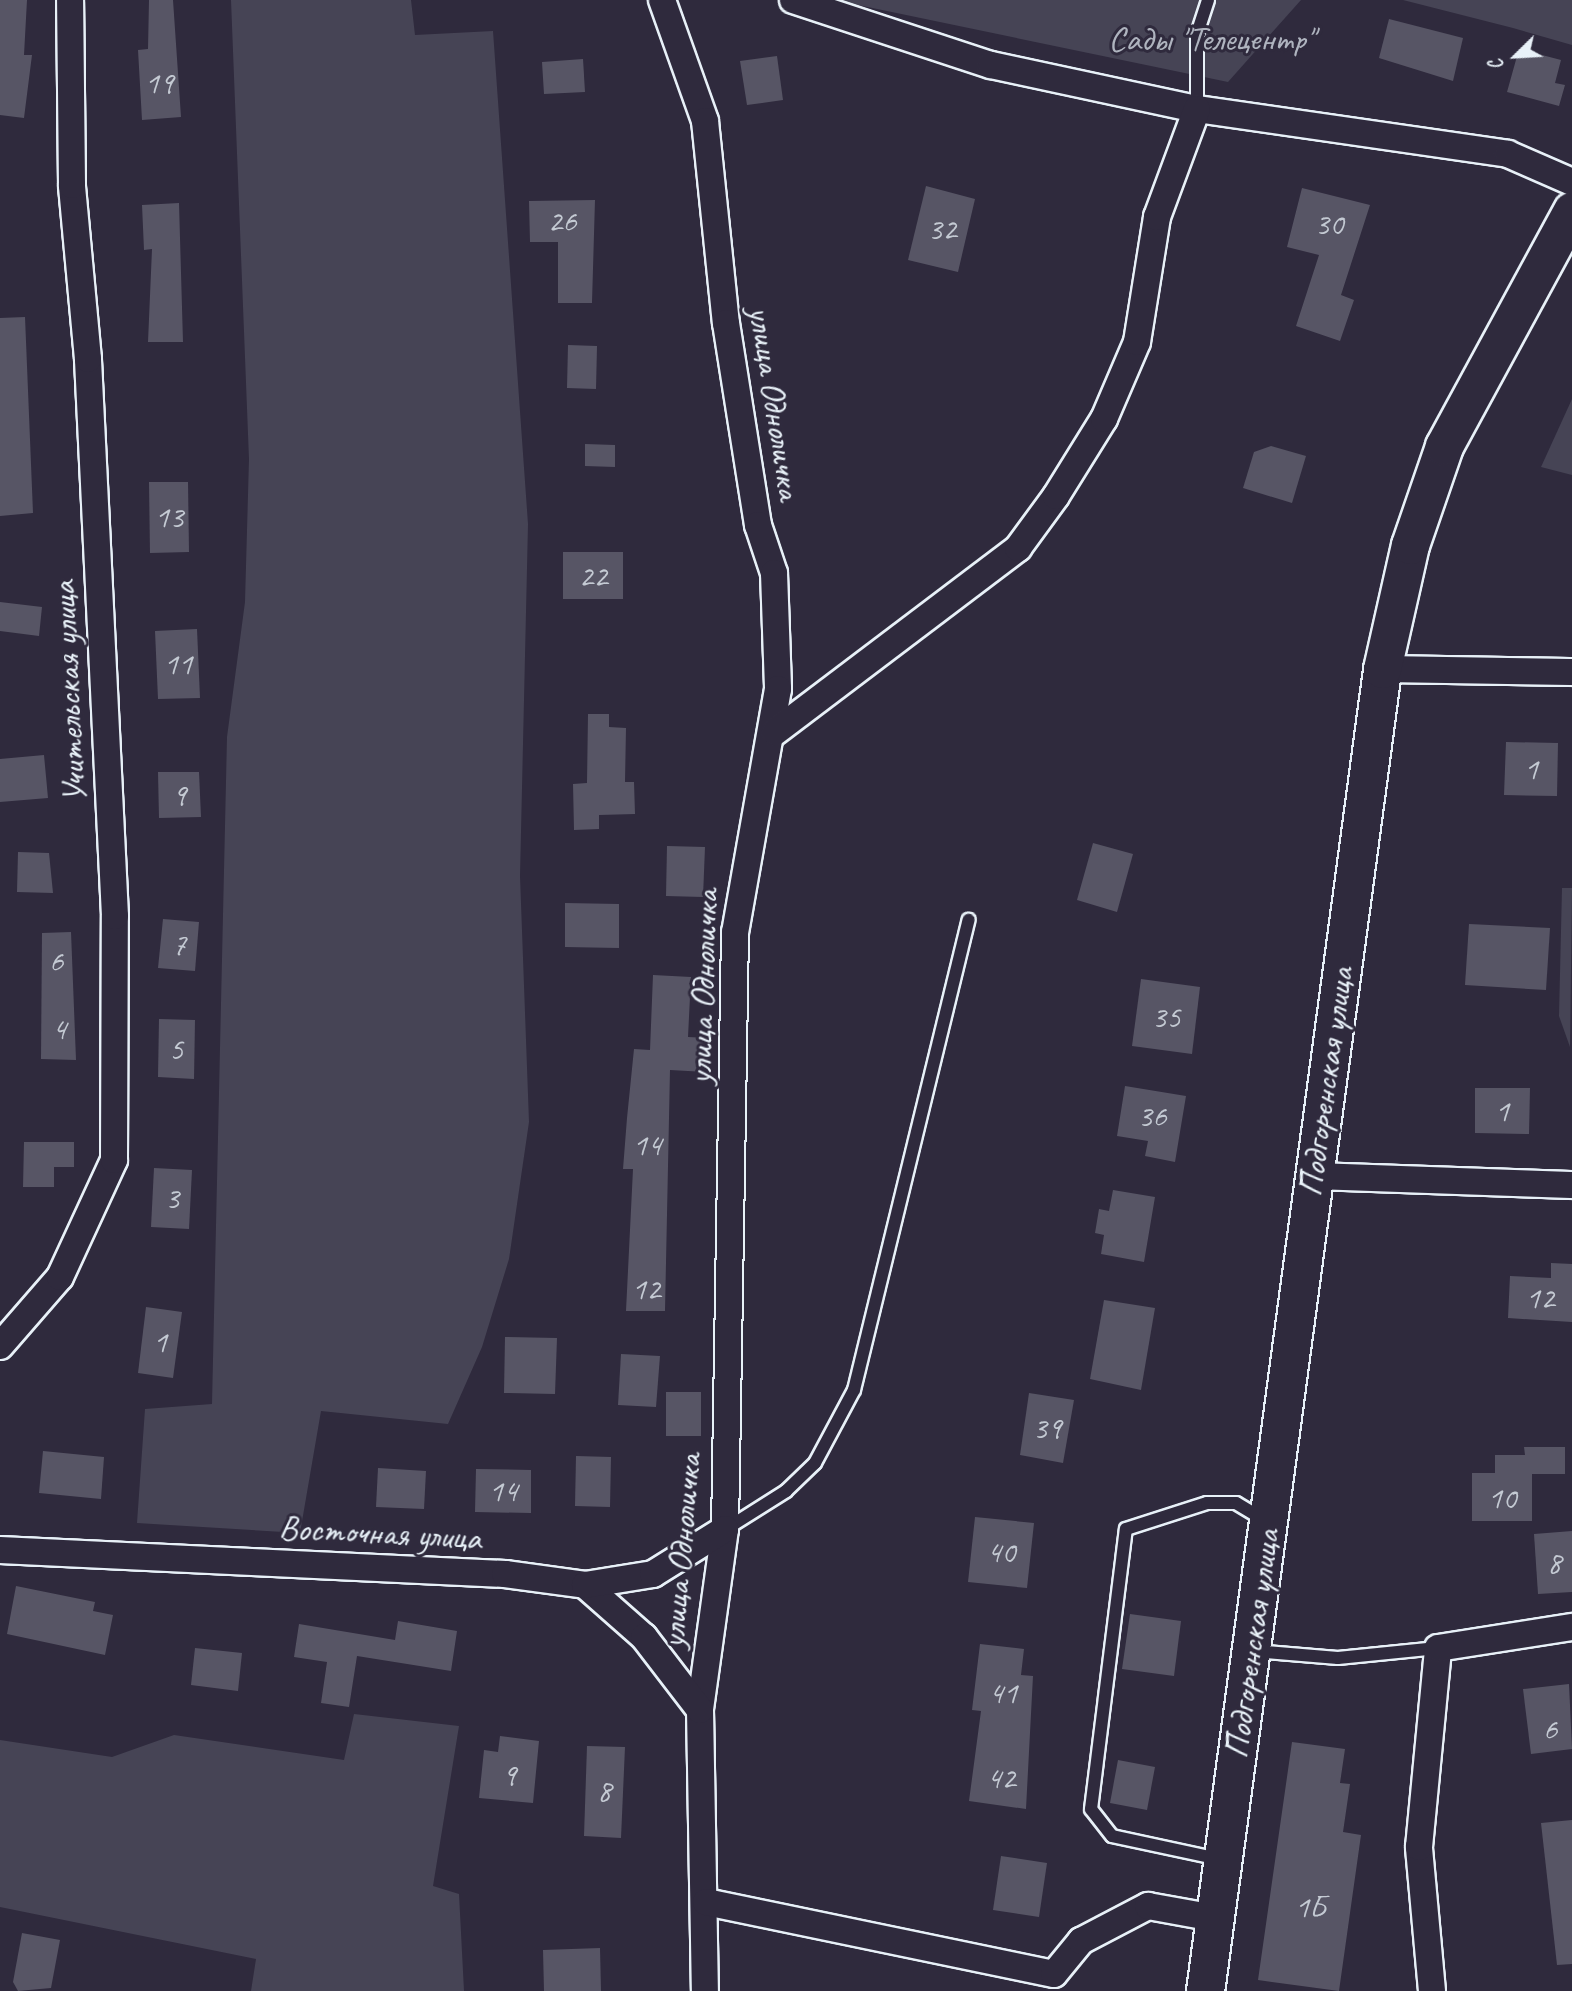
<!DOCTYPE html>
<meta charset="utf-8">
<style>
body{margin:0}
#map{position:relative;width:1572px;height:1991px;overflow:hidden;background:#2f2a3d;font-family:Caveat,sans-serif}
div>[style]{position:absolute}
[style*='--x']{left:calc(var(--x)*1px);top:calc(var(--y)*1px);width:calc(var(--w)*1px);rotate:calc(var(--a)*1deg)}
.green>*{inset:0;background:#464455}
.building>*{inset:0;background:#575565}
.roads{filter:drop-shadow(2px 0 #e8f1f8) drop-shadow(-2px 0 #e8f1f8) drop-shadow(0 2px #e8f1f8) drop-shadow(0 -2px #e8f1f8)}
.lane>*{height:12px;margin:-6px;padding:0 6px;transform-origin:6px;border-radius:6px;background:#2f2a3d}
.street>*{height:26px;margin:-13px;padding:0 13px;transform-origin:13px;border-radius:13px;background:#2f2a3d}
.secondary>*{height:37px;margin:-18.5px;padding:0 18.5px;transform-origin:18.5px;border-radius:18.5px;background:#2f2a3d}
span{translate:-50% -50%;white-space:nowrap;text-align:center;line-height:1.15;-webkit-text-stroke:6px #2f2a3d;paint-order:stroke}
.number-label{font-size:32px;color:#c4cad3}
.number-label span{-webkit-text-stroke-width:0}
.park-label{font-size:35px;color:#afb4bf}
.street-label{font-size:35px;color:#e8f1f8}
.north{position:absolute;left:1481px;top:21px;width:70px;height:70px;-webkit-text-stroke:5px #2f2a3d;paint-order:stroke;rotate:246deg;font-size:19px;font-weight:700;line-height:28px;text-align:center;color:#e8f1f8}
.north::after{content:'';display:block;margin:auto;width:24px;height:32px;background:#e8f1f8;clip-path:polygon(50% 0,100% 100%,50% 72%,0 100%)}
</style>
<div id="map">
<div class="green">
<i style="clip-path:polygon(231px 0,411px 0,415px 35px,493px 31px,528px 524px,520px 876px,529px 1122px,509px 1259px,482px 1347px,448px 1424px,321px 1411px,300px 1533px,137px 1523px,145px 1409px,212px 1404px,227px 737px,245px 602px,249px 459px)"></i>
<i style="clip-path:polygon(834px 0,1301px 0,1228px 82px)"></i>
<i style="clip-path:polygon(1403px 0,1572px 0,1572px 45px,1513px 28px)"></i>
<i style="clip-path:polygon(1572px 399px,1572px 475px,1541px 467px)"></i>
<i style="clip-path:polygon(1562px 888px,1572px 888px,1570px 1047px,1559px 1016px)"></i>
<i style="clip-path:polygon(354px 1714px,459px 1726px,433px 1886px,459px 1894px,464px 1991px,251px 1991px,256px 1959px,0 1907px,0 1740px,112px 1757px,174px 1735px,344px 1760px)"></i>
</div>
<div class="building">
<i style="clip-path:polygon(0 0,27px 0,24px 55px,32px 55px,24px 118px,0 115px)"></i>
<i style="clip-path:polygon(149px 0,173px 0,181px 117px,142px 120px,138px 50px,148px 49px)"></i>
<i style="clip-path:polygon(1389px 19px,1463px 38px,1453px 81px,1379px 58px)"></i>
<i style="clip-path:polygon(1519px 49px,1561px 60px,1555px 83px,1565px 85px,1559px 106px,1507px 92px)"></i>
<i style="clip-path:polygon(777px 56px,783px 100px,747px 105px,740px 61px)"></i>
<i style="clip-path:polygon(583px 59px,585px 92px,544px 94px,542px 62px)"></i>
<i style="clip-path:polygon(926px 186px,975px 199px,958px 272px,908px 260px)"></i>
<i style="clip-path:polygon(1302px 188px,1370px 205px,1341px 295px,1354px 300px,1340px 341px,1296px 326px,1319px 255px,1287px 247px)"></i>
<i style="clip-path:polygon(595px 200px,592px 303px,558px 303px,558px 242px,530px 242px,529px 201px)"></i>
<i style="clip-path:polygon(179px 203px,183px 342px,148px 342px,152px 249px,144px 250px,142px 205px)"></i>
<i style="clip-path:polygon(25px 317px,33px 513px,0 516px,0 318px)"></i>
<i style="clip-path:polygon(568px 345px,597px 346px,596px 389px,567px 388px)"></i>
<i style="clip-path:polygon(585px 444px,615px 445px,615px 467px,585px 466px)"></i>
<i style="clip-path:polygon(1271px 446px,1306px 456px,1292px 503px,1243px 488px,1254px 452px)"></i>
<i style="clip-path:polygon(149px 482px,188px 482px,189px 552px,150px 553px)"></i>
<i style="clip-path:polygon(563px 552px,623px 552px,623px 599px,563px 599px)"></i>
<i style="clip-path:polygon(0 602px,42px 607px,39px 636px,0 631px)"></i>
<i style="clip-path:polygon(197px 629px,200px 698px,158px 699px,155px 631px)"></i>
<i style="clip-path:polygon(588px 714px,609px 714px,609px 727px,626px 728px,625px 782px,634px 782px,635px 814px,599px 815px,599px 829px,574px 830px,573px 784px,587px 783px)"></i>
<i style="clip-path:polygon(1506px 742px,1558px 743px,1557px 796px,1504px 795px)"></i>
<i style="clip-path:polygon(44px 755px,48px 798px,0 802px,0 759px)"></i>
<i style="clip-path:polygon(158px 772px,199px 772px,201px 817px,159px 818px)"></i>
<i style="clip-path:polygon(1093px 843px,1133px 854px,1117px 912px,1077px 900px)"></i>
<i style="clip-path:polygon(667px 846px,705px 847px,703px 897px,666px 896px)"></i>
<i style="clip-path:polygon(18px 852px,49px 853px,53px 893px,17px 892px)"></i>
<i style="clip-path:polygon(565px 903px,619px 904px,619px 948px,565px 947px)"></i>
<i style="clip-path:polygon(163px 919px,199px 922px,195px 971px,158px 968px)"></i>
<i style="clip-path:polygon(1469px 924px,1550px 928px,1546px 990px,1465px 985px)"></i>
<i style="clip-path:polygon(71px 932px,76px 1060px,41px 1059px,42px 933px)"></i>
<i style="clip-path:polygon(653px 975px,691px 977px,688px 1037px,708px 1038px,706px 1072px,670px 1070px,665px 1311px,626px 1311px,633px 1169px,623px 1169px,627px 1118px,634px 1049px,650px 1050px)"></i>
<i style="clip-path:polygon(1141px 979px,1200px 987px,1192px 1054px,1132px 1046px)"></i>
<i style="clip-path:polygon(159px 1019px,195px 1020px,194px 1079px,158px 1077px)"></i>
<i style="clip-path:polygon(1125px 1086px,1186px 1096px,1175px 1162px,1145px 1156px,1148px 1141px,1117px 1136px)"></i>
<i style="clip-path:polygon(1475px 1088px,1530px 1088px,1529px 1134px,1475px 1133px)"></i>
<i style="clip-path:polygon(24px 1142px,74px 1142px,74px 1167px,54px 1167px,54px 1187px,23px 1187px)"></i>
<i style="clip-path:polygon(154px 1168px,192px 1170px,189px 1229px,151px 1227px)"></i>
<i style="clip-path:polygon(1113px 1190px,1155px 1197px,1144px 1262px,1101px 1254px,1104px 1235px,1095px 1233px,1099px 1209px,1109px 1211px)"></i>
<i style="clip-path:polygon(1551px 1263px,1572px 1264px,1572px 1322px,1508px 1318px,1510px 1276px,1551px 1278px)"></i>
<i style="clip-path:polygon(1104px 1300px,1155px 1308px,1141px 1390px,1090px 1379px)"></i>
<i style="clip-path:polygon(146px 1307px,182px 1312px,173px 1378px,138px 1373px)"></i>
<i style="clip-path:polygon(505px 1337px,557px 1338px,555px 1394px,504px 1393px)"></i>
<i style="clip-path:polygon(621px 1354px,660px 1356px,656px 1407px,618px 1405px)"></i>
<i style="clip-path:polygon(666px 1392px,701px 1392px,701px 1436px,666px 1436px)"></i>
<i style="clip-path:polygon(1029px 1393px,1074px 1400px,1063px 1463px,1020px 1455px)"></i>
<i style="clip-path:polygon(1524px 1447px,1565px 1447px,1565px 1474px,1532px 1474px,1532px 1521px,1472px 1521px,1472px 1473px,1495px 1473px,1495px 1455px,1525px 1455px)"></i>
<i style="clip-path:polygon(43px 1451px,104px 1457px,101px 1499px,39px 1493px)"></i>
<i style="clip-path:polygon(576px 1456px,611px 1457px,610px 1507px,575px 1506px)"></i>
<i style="clip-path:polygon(378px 1468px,426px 1471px,424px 1509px,376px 1507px)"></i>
<i style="clip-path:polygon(476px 1469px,531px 1470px,531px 1513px,475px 1512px)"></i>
<i style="clip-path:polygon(975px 1517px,1034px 1523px,1027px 1588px,968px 1582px)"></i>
<i style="clip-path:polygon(1572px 1531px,1572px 1592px,1538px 1594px,1534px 1534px)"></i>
<i style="clip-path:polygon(16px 1586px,95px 1602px,93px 1611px,113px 1615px,105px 1655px,7px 1634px)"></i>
<i style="clip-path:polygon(1130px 1614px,1181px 1621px,1174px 1676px,1122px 1669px)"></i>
<i style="clip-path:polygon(398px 1621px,457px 1631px,451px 1671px,357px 1656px,349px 1707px,321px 1703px,327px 1662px,294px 1657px,299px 1624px,395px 1640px)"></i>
<i style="clip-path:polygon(980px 1644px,1024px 1649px,1021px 1675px,1033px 1676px,1026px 1809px,969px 1801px,981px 1711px,972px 1710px)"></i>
<i style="clip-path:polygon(195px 1648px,242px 1653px,238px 1691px,191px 1685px)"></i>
<i style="clip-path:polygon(1569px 1684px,1572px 1749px,1531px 1754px,1523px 1689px)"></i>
<i style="clip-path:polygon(500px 1736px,539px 1741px,533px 1803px,479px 1798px,484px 1750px,498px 1752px)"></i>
<i style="clip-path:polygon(1292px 1742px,1345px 1749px,1340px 1783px,1350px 1784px,1343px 1832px,1361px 1835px,1339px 1991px,1258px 1980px)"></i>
<i style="clip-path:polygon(587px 1746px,625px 1747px,621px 1838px,584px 1836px)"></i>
<i style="clip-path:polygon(1118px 1760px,1155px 1767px,1147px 1810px,1110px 1803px)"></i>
<i style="clip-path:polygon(1572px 1820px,1572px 1964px,1557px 1965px,1541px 1823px)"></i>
<i style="clip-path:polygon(1001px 1856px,1047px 1863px,1039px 1917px,993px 1910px)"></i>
<i style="clip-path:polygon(22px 1933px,60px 1940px,51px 1988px,18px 1991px,13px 1982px)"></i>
<i style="clip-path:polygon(600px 1948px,601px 1991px,544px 1991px,543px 1950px)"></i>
</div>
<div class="roads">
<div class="lane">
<i style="--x:1197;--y:109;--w:75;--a:-90"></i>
<i style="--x:1197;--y:34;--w:36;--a:-72"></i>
<i style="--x:726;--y:1529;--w:71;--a:-32.3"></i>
<i style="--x:786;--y:1491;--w:40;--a:-44"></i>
<i style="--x:815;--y:1463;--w:83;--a:-61.9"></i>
<i style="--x:854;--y:1390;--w:484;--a:-76.3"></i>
<i style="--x:1254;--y:1651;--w:84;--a:4.8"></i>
<i style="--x:1338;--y:1658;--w:100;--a:-5.7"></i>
<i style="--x:1219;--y:1859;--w:109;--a:-167.9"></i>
<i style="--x:1112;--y:1836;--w:34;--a:-128"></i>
<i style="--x:1091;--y:1809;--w:282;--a:-82.9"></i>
<i style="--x:1126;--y:1529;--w:85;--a:-17.8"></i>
<i style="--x:1207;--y:1503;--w:29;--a:0"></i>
<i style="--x:1236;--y:1503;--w:33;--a:31"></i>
</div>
<div class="street">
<i style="--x:662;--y:0;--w:128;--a:70.4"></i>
<i style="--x:705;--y:121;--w:203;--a:84.1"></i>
<i style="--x:726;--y:323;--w:205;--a:81"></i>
<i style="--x:758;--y:525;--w:51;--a:71.6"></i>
<i style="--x:774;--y:573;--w:116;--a:88"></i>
<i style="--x:778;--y:689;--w:247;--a:100"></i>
<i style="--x:735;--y:932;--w:597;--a:90.96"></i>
<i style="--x:725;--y:1529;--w:183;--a:97.9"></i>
<i style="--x:700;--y:1710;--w:281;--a:89"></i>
<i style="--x:793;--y:0;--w:208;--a:18.2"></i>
<i style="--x:991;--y:65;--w:211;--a:12.1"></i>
<i style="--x:1197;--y:109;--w:314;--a:8.2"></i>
<i style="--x:1508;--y:154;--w:70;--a:23.6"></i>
<i style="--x:1382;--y:669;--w:190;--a:0.9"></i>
<i style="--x:775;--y:732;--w:305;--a:-37.1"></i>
<i style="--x:1018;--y:548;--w:64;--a:-53.8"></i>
<i style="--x:1056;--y:496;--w:91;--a:-58.1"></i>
<i style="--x:1104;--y:419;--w:84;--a:-66.8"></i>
<i style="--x:1137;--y:342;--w:127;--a:-80.9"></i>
<i style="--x:1157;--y:217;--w:115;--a:-69.7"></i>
<i style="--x:1314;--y:1176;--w:258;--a:2"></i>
<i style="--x:0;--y:1346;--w:91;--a:-49"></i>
<i style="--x:60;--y:1277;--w:129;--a:-65.2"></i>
<i style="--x:114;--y:1160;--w:244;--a:-89.8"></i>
<i style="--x:115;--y:916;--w:558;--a:-92.78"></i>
<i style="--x:88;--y:359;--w:175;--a:-95.3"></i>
<i style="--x:72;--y:185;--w:185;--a:-90.6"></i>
<i style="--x:0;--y:1550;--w:506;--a:2.72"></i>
<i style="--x:505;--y:1574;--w:81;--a:7.8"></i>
<i style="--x:585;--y:1585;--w:79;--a:41.4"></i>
<i style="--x:644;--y:1637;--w:92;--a:52.5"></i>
<i style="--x:585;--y:1585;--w:69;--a:-9.2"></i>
<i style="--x:653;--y:1574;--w:85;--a:-32"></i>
<i style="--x:706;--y:1902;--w:355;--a:11.7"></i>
<i style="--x:1054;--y:1974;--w:43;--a:-50.7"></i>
<i style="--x:1081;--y:1941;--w:76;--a:-27.6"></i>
<i style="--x:1148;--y:1906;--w:68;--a:10.2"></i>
<i style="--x:1432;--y:1991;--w:145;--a:-95.2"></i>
<i style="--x:1419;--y:1847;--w:200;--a:-84.5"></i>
<i style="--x:1438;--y:1648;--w:136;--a:-8.9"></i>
</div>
<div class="secondary">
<i style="--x:1205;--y:1991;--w:1334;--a:-82.37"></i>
<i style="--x:1382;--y:669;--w:127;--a:-77.3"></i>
<i style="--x:1410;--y:545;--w:105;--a:-71"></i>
<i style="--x:1444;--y:446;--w:268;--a:-61.5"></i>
</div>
</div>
<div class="number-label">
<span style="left:159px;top:83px">19</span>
<span style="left:562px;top:221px">26</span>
<span style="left:1329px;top:224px">30</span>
<span style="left:942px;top:229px">32</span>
<span style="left:169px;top:517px">13</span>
<span style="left:593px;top:576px">22</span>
<span style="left:178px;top:664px">11</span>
<span style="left:1531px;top:769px">1</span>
<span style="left:179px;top:795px">9</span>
<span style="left:179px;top:945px">7</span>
<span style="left:56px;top:961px">6</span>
<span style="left:1166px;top:1017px">35</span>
<span style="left:59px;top:1029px">4</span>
<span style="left:176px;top:1049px">5</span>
<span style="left:1502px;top:1111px">1</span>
<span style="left:1152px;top:1116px">36</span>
<span style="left:647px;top:1145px">14</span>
<span style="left:172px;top:1198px">3</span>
<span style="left:646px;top:1289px">12</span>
<span style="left:1540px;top:1298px">12</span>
<span style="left:160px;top:1342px">1</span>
<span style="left:1047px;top:1428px">39</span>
<span style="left:503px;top:1491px">14</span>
<span style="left:1502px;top:1498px">10</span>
<span style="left:1001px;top:1552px">40</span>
<span style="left:1554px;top:1563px">8</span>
<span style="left:1003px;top:1693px">41</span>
<span style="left:1550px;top:1729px">6</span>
<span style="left:509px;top:1775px">9</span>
<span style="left:1001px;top:1778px">42</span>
<span style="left:604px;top:1791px">8</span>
<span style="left:1310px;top:1907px">1Б</span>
</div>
<div class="park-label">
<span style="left:1211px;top:39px">Сады "Телецентр"</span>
</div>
<div class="street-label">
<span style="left:775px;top:403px;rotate:81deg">улица Одноличка</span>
<span style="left:69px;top:692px;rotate:-93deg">Учительская улица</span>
<span style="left:703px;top:987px;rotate:-88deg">улица Одноличка</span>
<span style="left:1326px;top:1082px;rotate:-82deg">Подгоренская улица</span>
<span style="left:380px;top:1533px;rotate:3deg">Восточная улица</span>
<span style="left:681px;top:1551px;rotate:-85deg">улица Одноличка</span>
<span style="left:1252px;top:1644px;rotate:-82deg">Подгоренская улица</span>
</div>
<div class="north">С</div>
</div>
